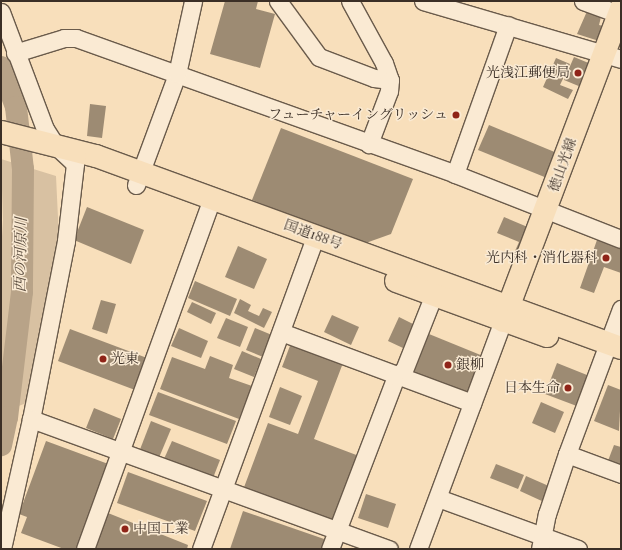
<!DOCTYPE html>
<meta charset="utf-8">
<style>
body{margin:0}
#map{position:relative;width:622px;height:550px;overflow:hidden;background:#f8dfbb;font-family:"IM FELL French Canon","Noto Serif JP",serif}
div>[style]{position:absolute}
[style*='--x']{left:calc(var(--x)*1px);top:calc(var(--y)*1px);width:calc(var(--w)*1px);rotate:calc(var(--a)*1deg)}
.green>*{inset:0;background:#d8c1a2}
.river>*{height:22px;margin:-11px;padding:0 11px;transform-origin:11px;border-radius:11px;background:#b8a388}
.building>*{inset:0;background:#9d8b73}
.roads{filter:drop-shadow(1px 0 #6a5b4b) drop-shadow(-1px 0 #6a5b4b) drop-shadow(0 1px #6a5b4b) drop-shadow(0 -1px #6a5b4b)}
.minor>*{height:17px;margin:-8.5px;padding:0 8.5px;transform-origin:8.5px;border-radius:8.5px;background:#faead3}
.major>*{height:22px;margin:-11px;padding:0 11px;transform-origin:11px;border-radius:11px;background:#f8dfbb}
.highway>*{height:22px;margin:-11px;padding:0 11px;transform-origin:11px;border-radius:11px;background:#f8dfbb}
.dots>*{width:11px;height:11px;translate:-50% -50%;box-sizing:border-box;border:2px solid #faead3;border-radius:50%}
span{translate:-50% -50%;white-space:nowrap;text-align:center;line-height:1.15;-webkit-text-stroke:3px #faead3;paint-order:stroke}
.poi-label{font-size:14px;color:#3b2f26}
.right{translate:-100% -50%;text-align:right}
.left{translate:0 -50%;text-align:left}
.street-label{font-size:14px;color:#3b2f26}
.water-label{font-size:15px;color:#5a4c3e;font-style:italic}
.frame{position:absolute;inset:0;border:2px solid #3b2f26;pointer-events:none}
</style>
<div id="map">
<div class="green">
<i style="clip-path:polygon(1px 159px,56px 176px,59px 239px,29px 402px,16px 407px,1px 403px,1px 253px,3px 220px)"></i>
</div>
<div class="river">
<i style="--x:1;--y:67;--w:43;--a:69.4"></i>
<i style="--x:16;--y:107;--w:62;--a:83.6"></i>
<i style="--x:23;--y:169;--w:123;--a:90.5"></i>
<i style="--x:22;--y:292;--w:126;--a:96.8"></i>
<i style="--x:7;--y:417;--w:29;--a:102"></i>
</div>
<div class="building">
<i style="clip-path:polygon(225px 1px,258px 1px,256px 9px,275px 14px,260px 68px,210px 54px)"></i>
<i style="clip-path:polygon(588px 9px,602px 13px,599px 25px,603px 26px,599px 41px,577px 34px)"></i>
<i style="clip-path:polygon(574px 57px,591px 64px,581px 87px,564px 80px)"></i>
<i style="clip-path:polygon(556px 58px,570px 64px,560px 85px,573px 90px,568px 99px,543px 87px)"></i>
<i style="clip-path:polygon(90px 104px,106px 106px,102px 138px,87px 136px)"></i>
<i style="clip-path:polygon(489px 125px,557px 153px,547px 178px,478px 150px)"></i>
<i style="clip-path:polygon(281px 128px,413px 179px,391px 234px,363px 244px,252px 200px)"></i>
<i style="clip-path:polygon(87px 207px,144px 230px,131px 264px,74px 240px)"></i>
<i style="clip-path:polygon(504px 217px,530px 228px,519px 253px,515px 251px,519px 242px,497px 233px)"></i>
<i style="clip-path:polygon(597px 240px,621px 249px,621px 273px,604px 267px,594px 293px,580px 288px)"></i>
<i style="clip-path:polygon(238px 246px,267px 259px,254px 289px,225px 277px)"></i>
<i style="clip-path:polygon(195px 281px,237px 299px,230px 316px,188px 298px)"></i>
<i style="clip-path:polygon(240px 299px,251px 305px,248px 311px,259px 316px,263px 308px,272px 312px,264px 328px,234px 313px)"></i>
<i style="clip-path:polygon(101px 300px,116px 304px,107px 334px,92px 329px)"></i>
<i style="clip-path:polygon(192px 302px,216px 313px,211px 324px,187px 312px)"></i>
<i style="clip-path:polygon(332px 315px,359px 327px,351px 345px,324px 332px)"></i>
<i style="clip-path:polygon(399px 317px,413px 324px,403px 348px,388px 341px)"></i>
<i style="clip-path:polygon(226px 318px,248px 327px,240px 347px,217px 338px)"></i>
<i style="clip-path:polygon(179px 328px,208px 341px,201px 358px,171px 346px)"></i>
<i style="clip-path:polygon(255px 328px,272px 335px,263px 357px,246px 350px)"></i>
<i style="clip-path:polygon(70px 329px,147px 358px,135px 390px,58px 361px)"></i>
<i style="clip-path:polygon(429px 334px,483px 356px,466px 396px,413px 375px)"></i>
<i style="clip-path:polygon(291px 343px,343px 363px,314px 439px,359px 456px,333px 524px,243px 490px,268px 423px,298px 434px,318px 381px,282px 367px)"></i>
<i style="clip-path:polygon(242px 351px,261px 359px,254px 377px,234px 369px)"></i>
<i style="clip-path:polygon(210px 356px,233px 365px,229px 378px,252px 386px,239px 419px,160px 389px,172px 357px,205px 369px)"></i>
<i style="clip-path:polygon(557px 363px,587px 375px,592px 383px,582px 408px,545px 394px)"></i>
<i style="clip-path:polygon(608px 385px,621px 390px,619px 431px,594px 421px)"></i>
<i style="clip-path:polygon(280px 387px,302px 396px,290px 425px,269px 417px)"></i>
<i style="clip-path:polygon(158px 392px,236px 421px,227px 444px,149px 415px)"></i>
<i style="clip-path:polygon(541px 402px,564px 412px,555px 433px,532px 423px)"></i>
<i style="clip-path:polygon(94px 408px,121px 419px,113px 439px,86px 428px)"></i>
<i style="clip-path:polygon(151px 421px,171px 429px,158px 460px,139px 452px)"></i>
<i style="clip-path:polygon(46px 441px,111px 465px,80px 549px,64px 549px,21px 533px,27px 517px,19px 514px)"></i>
<i style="clip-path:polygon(172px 441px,220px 460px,213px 478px,164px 459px)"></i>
<i style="clip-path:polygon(614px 445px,621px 447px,621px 472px,606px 466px)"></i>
<i style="clip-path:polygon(496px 464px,524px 475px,518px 489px,490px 478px)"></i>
<i style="clip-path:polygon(128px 472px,207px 501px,195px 531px,117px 503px)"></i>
<i style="clip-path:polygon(526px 476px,551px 487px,544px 502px,520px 491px)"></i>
<i style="clip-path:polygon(366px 494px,396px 504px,388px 528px,358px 518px)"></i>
<i style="clip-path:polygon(243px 511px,327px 540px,324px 549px,230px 549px)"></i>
<i style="clip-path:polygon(108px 513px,188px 545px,187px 549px,94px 549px)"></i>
</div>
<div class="roads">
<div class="minor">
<i style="--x:278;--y:1;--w:69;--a:53.8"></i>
<i style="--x:319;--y:57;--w:59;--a:20.9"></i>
<i style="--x:374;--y:78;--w:16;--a:7"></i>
<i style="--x:350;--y:1;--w:71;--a:61.3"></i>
<i style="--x:384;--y:63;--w:18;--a:71"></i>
<i style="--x:390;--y:80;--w:11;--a:95"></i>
<i style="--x:389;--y:91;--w:57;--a:110.7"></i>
<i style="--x:423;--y:1;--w:206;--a:16.3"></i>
<i style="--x:583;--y:1;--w:40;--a:20.2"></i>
<i style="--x:1;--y:12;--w:125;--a:69.4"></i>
<i style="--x:45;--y:129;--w:20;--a:57"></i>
<i style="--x:56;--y:146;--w:26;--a:43"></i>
<i style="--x:75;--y:164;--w:78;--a:96.7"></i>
<i style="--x:66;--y:241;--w:181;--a:101.1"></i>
<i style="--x:31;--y:419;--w:133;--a:102.6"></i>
<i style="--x:15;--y:53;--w:51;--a:-17"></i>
<i style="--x:64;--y:38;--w:12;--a:0"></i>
<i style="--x:76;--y:38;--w:403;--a:19.7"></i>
<i style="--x:455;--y:174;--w:178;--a:21.4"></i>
<i style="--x:455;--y:174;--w:158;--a:-70.4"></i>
<i style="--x:136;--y:185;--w:118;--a:-69.7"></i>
<i style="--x:177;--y:74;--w:75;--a:-77.6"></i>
<i style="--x:281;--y:332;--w:204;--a:20.4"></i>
<i style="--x:31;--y:419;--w:381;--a:20"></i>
<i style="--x:567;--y:454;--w:58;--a:20.3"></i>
<i style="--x:438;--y:498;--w:149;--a:20"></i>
<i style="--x:85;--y:549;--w:373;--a:-70.1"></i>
<i style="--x:201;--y:549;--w:332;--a:-69.9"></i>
<i style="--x:330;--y:549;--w:185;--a:-69.1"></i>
<i style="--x:396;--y:376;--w:10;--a:-37"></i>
<i style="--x:404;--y:370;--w:92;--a:-68.4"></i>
<i style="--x:418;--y:549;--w:243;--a:-69.6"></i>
<i style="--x:540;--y:549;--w:36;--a:-79"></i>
<i style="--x:547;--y:514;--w:63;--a:-71.6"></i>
<i style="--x:567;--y:454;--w:155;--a:-69.6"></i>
</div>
<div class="major">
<i style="--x:503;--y:321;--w:335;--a:-69.3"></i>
</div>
<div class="highway">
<i style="--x:1;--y:132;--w:98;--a:14.2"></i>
<i style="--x:96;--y:156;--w:559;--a:20.09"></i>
<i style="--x:396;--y:281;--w:161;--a:20"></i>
</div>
</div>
<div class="dots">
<i style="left:578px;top:73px;background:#8f2418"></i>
<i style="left:456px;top:115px;background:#8f2418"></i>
<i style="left:606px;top:258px;background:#8f2418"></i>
<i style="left:103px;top:359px;background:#8f2418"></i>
<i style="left:448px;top:365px;background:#8f2418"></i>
<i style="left:568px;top:388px;background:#8f2418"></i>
<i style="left:125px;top:529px;background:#8f2418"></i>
</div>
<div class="poi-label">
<span class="right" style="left:570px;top:73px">光浅江郵便局</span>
<span class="right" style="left:448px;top:115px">フューチャーイングリッシュ</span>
<span class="right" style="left:598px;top:258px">光内科・消化器科</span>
<span class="left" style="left:111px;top:359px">光東</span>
<span class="left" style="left:456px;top:365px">銀柳</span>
<span class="right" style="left:560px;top:388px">日本生命</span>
<span class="left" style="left:133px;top:529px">中国工業</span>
</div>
<div class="street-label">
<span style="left:563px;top:165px;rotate:-70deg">徳山光線</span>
<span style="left:313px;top:235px;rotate:20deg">国道188号</span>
</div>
<div class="water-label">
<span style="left:21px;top:255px;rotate:-89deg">西の河原川</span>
</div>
<div class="frame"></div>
</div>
